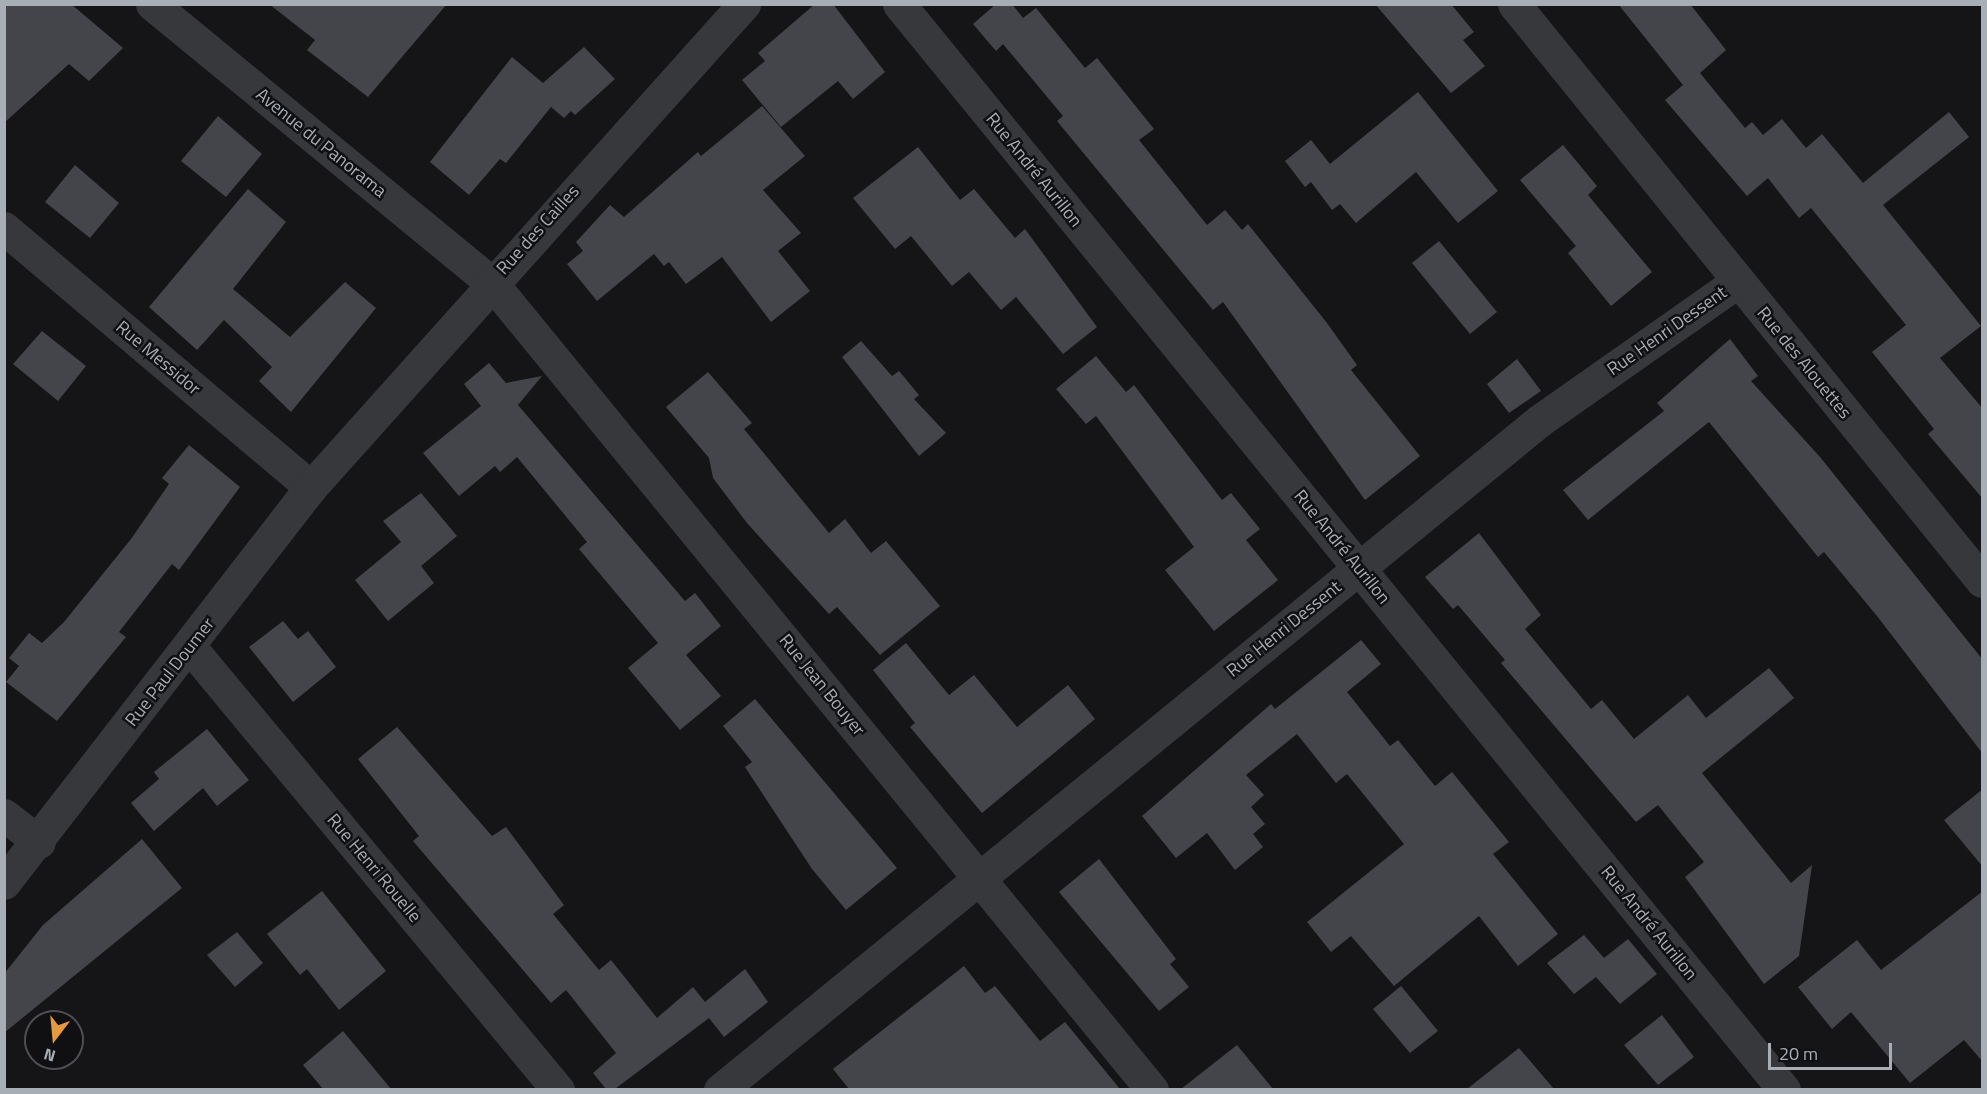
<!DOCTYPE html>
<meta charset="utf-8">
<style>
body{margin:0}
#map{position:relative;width:1987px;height:1094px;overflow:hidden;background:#151517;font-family:"Titillium Web",sans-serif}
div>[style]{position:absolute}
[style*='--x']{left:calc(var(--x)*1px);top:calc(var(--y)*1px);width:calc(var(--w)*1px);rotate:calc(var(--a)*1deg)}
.building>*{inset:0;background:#44454a}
.minor>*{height:33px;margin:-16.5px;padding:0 16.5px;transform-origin:16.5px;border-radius:16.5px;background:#36383b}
span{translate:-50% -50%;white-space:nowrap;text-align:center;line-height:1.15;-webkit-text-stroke:5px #101012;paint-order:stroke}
.street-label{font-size:18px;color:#a8aeb6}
.frame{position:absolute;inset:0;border:6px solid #a8aeb6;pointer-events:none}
.north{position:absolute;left:24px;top:1010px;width:60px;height:60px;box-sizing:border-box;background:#101012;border:2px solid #4d4f54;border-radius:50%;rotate:196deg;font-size:16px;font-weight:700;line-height:24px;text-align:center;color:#a8aeb6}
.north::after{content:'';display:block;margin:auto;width:21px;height:27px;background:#e4993f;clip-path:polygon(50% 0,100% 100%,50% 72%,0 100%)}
.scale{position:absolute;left:1768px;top:1043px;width:124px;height:27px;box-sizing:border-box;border:3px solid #a8aeb6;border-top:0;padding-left:8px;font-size:18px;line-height:21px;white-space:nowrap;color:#a8aeb6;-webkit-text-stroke:4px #101012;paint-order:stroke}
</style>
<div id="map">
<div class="building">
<i style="clip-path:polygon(4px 4px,71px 4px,123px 48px,89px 81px,69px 64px,4px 123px)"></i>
<i style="clip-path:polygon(269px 4px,447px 4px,368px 97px,307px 50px,315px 40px)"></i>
<i style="clip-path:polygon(815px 4px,833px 4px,885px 72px,853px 99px,838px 81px,781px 127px,742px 80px,765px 61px,758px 53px)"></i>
<i style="clip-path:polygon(996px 4px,1012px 4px,1023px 18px,1036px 8px,1085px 68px,1097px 58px,1154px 129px,1139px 140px,1207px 225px,1225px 210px,1242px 230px,1248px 224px,1327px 323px,1357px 365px,1351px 370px,1420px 456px,1365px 500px,1223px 302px,1213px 310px,1057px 121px,1063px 116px,1003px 44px,996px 51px,973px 24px)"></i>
<i style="clip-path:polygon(1375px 4px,1451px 4px,1474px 32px,1463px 40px,1485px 66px,1451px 93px)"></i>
<i style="clip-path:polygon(1618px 4px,1690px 4px,1726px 50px,1700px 73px,1745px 128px,1752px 122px,1763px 135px,1782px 119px,1806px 148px,1822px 134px,1863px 183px,1949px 112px,1969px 137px,1883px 205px,1981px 326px,1940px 358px,1983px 409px,1983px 499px,1928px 434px,1934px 429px,1872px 352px,1906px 325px,1811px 208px,1799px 218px,1768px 178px,1747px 196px,1665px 100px,1683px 85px)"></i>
<i style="clip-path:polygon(584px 47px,615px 79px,575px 115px,571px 111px,564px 118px,551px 107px,506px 163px,500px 159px,469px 195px,430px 162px,512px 57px,543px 83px)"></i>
<i style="clip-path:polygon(1418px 92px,1498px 191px,1458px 223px,1416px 172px,1356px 223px,1340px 204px,1332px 210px,1311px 182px,1305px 187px,1285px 161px,1311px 140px,1330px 164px)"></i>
<i style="clip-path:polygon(762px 106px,805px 156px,763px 190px,801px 233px,778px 251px,810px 291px,771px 322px,722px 257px,686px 284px,669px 262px,664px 266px,654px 254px,597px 301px,567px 264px,583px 251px,576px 242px,610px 205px,624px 217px,698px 152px,701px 156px)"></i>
<i style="clip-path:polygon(218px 116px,262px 154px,226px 197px,181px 161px)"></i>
<i style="clip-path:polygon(1563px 145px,1597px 186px,1588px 195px,1652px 272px,1611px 306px,1568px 253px,1576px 246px,1520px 180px)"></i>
<i style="clip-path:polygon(918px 147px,960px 200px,974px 189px,1015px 238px,1025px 229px,1097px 327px,1063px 354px,1016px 297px,1001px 310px,969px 272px,952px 286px,911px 236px,895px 249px,853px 198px)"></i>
<i style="clip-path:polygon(75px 165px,119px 203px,90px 238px,45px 202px)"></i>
<i style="clip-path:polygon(248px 189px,286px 222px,233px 289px,290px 337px,345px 282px,376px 308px,291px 412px,259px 381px,272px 367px,224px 320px,197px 350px,149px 307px)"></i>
<i style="clip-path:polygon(1439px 241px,1497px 312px,1470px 334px,1412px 263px)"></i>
<i style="clip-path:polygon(42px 331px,86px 366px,58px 401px,13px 364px)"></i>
<i style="clip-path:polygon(1730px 339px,1758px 376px,1751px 381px,1820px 457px,1983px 660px,1983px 754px,1877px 616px,1824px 552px,1818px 557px,1709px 422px,1588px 520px,1563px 490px,1664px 411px,1657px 403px)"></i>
<i style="clip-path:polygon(861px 341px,892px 376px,899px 371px,919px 395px,914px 399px,946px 433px,919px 456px,842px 357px)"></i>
<i style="clip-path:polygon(1096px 356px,1126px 392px,1134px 385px,1222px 500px,1231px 493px,1260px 529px,1246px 540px,1278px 580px,1214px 631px,1165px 570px,1194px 547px,1096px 416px,1086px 424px,1056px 389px)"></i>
<i style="clip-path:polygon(1517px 359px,1541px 391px,1509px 413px,1487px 384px)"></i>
<i style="clip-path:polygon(489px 363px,506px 383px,542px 376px,518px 405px,685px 601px,695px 593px,721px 626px,686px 655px,721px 696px,680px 730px,628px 668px,658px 643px,579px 549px,587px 542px,517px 457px,500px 472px,495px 466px,459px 496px,423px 453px,481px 406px,464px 384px)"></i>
<i style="clip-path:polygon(708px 372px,752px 423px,744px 429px,829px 533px,845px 519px,871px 553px,886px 541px,940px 606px,880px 655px,837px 607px,829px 614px,747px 523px,713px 478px,709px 458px,666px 407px)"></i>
<i style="clip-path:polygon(189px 445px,240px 487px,179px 570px,172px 564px,119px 632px,126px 637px,57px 721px,6px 682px,19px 666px,9px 658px,29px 633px,42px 643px,64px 622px,131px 539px,169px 484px,162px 478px)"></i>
<i style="clip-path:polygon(421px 493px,457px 536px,421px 566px,434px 583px,388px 621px,355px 580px,401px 542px,383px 521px)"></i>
<i style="clip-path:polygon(1479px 533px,1541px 615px,1525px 629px,1591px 709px,1602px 700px,1634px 739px,1688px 695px,1706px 718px,1769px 668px,1794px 698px,1702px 773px,1791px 883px,1812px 865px,1799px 956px,1764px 984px,1685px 877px,1704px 862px,1658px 805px,1636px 822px,1501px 663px,1505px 660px,1458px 605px,1453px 609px,1425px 577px)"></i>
<i style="clip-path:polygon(283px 621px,298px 639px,308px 631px,336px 667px,293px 702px,249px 647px)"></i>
<i style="clip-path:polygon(1361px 640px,1381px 664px,1347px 692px,1390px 746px,1398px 740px,1435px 786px,1452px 772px,1509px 842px,1493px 854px,1558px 934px,1518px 966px,1479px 916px,1394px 986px,1351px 936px,1331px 952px,1307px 922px,1404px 844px,1347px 774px,1336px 783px,1297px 734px,1246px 775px,1264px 795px,1251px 807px,1265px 824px,1253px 834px,1263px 847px,1235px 870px,1207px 833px,1176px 858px,1142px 816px,1271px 704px,1275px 709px)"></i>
<i style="clip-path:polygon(906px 643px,949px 695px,974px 675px,1017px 727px,1068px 685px,1095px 719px,982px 813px,910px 727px,915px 723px,873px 670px)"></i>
<i style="clip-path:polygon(755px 699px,897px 868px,846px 910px,812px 869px,745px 767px,752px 762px,723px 726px)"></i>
<i style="clip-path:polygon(397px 727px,492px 836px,506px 827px,564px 905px,553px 914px,599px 970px,611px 960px,657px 1018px,693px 987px,705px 1002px,745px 969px,768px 1002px,724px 1037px,709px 1018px,615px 1089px,606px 1089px,593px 1073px,616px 1053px,566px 990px,551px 1003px,413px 841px,419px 836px,358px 759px)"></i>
<i style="clip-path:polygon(207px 729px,249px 780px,217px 806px,203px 788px,154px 831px,131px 803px,159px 779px,154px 772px)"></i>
<i style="clip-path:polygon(1983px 789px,1983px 867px,1944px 820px)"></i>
<i style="clip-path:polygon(142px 839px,182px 888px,4px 1033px,4px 974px,43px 925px)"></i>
<i style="clip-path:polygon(1099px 859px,1176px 959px,1170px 964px,1189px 987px,1159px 1011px,1059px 892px)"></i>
<i style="clip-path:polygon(322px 891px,386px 971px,339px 1010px,307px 969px,300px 975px,267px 934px)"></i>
<i style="clip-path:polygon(1983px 891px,1983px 1062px,1964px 1040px,1910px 1083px,1851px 1012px,1832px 1029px,1798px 987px,1857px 940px,1881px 970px)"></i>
<i style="clip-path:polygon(237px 932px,263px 963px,235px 987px,207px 955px)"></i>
<i style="clip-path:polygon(1584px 935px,1604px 958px,1628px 939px,1657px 974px,1620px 1004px,1596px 977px,1574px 994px,1547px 963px)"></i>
<i style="clip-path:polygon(964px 966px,985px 993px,995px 986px,1040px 1041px,1065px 1022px,1120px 1089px,849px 1089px,833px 1069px)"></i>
<i style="clip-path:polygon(1401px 986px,1438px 1031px,1410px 1053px,1373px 1009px)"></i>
<i style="clip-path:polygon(1662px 1015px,1694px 1057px,1658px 1085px,1624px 1045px)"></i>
<i style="clip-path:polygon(343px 1031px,391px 1089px,323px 1089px,303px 1065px)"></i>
<i style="clip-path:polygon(1237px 1045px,1273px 1089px,1181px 1089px)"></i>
<i style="clip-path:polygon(1519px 1048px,1554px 1089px,1467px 1089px)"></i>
</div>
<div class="minor">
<i style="--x:152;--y:4;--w:438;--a:39.4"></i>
<i style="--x:491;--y:282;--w:1044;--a:50.71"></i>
<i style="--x:899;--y:4;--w:1401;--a:50.82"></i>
<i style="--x:1514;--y:4;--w:743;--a:50.95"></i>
<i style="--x:4;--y:228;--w:402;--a:40.2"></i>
<i style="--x:190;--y:647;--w:576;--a:50.28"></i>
<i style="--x:4;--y:815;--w:44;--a:37.6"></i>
<i style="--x:4;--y:883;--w:501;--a:-52.22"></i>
<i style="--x:311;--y:487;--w:649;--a:-48.12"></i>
<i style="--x:720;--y:1090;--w:1058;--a:-39.24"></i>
<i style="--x:1539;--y:421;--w:243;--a:-35.1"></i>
</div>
<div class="street-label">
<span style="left:321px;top:143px;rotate:39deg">Avenue du Panorama</span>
<span style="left:1034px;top:170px;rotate:51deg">Rue André Aurillon</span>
<span style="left:538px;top:230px;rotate:-48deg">Rue des Cailles</span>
<span style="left:1667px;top:331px;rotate:-35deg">Rue Henri Dessent</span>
<span style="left:158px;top:358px;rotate:40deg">Rue Messidor</span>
<span style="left:1804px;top:363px;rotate:51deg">Rue des Alouettes</span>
<span style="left:1342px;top:547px;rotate:51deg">Rue André Aurillon</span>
<span style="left:1284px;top:629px;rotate:-39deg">Rue Henri Dessent</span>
<span style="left:170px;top:672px;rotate:-52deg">Rue Paul Doumer</span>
<span style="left:822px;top:685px;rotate:51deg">Rue Jean Bouyer</span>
<span style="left:374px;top:868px;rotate:50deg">Rue Henri Rouelle</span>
<span style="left:1649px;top:923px;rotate:51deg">Rue André Aurillon</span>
</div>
<div class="frame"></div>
<div class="north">N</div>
<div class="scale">20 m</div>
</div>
